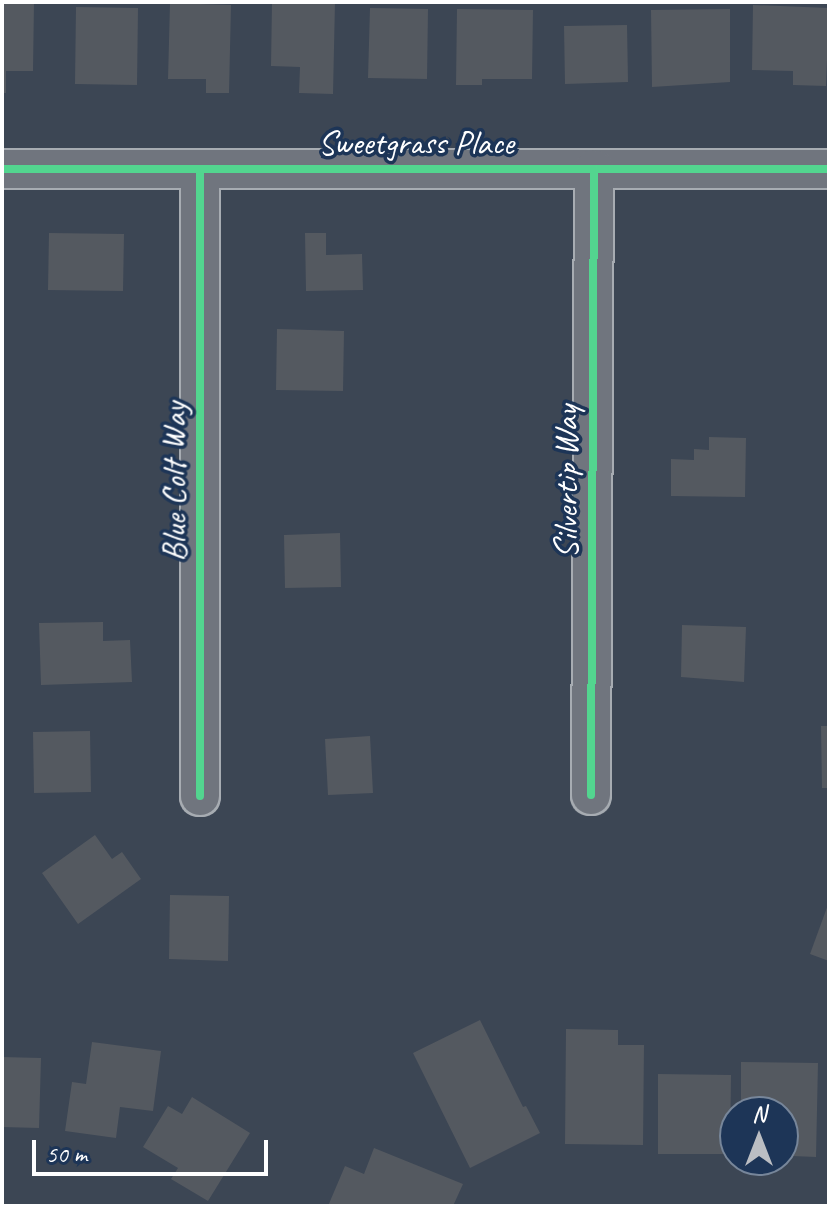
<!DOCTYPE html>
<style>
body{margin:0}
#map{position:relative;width:831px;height:1208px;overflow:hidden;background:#3c4654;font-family:Caveat,sans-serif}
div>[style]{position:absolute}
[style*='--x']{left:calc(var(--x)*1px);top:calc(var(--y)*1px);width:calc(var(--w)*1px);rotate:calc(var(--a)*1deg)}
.building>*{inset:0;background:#545960}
.roads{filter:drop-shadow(2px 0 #a7acb2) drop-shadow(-2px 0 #a7acb2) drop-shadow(0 2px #a7acb2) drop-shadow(0 -2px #a7acb2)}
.minor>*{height:38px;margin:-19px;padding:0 19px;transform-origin:19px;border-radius:19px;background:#70757e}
.cycleway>*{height:8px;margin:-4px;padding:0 4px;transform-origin:4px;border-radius:4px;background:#53d58f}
span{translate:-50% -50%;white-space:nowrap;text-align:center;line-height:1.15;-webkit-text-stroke:7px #1d3557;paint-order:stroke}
.street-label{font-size:34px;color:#fff}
.frame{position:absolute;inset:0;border:4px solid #fff;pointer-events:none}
.north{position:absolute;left:719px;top:1096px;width:80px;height:80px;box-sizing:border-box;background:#1d3557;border:2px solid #77869a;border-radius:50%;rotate:0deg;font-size:22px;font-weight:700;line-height:32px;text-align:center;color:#fff}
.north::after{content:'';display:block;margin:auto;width:28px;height:36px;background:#bbbec3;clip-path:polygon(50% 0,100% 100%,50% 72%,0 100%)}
.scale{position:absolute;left:32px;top:1140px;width:236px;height:36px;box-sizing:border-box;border:4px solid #fff;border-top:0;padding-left:10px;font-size:24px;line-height:28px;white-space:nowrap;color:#fff;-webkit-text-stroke:6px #1d3557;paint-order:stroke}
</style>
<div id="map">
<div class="building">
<i style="clip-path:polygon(2px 2px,34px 2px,33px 71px,6px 71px,6px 93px,2px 93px)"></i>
<i style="clip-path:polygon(272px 2px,335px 2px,333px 94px,299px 93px,300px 67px,271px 66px)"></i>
<i style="clip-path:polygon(170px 3px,231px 5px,229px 93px,206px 93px,206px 79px,168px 79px)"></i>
<i style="clip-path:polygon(753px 5px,829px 8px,826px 86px,793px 85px,793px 71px,752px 70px)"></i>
<i style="clip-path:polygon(76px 7px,138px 8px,137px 85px,75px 84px)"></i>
<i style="clip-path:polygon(370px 8px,428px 9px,427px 79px,368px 78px)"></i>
<i style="clip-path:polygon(457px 9px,533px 10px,532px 79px,482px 79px,482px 85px,456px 85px)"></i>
<i style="clip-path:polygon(730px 9px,730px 82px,652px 87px,651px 10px)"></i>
<i style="clip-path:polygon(627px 25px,628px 82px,565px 84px,564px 26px)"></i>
<i style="clip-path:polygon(49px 233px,124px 234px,123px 291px,48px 290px)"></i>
<i style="clip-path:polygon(305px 233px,326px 233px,326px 255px,362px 254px,363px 290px,306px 291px)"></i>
<i style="clip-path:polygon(277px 329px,344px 331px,343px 391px,276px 390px)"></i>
<i style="clip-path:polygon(709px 437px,746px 438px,745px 497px,671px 496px,671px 459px,694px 460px,694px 449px,709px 450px)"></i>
<i style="clip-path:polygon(340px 533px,341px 587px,285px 588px,284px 535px)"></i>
<i style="clip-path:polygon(103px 622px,103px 641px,130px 640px,132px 682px,41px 685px,39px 623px)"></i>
<i style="clip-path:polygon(682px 625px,746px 627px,744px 682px,681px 677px)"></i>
<i style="clip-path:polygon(821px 726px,829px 726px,829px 788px,822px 788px)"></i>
<i style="clip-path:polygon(90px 731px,91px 792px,34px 793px,33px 732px)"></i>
<i style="clip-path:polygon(370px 736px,373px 793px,328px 795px,325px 739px)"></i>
<i style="clip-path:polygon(95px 835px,112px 859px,122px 852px,141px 879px,78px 924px,42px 873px)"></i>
<i style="clip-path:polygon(170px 895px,229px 896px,228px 961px,169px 959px)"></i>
<i style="clip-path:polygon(829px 902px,829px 961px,810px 954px)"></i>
<i style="clip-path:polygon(480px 1020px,523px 1107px,526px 1106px,540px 1133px,470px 1168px,413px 1053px)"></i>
<i style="clip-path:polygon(566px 1029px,618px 1030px,618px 1045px,644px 1045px,643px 1145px,565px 1144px)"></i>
<i style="clip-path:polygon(92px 1042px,161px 1051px,153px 1111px,120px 1107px,116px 1138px,65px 1131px,72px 1082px,86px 1084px)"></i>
<i style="clip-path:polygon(2px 1057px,41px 1058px,39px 1128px,2px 1127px)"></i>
<i style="clip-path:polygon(741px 1062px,818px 1063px,816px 1157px,792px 1156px,792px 1145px,783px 1145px,783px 1112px,741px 1112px)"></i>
<i style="clip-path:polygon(658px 1074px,731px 1075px,730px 1154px,658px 1154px)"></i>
<i style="clip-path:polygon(192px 1097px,250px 1133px,208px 1201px,171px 1179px,178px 1168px,143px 1147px,168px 1106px,182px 1114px)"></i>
<i style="clip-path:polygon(374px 1148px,463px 1184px,453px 1206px,328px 1206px,345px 1166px,364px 1174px)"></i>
</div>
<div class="roads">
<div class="minor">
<i style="--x:2;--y:169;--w:827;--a:0"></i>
<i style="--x:591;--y:795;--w:626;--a:-89.73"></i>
<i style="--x:200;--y:796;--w:627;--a:-90"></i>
</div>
</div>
<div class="cycleway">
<i style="--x:2;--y:169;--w:827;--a:0"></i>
<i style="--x:591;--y:795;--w:626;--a:-89.73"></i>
<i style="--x:200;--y:796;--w:627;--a:-90"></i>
</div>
<div class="street-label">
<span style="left:416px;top:143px">Sweetgrass Place</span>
<span style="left:174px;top:482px;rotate:-90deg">Blue Colt Way</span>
<span style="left:566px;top:482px;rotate:-90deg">Silvertip Way</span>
</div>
<div class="frame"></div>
<div class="north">N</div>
<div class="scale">50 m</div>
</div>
